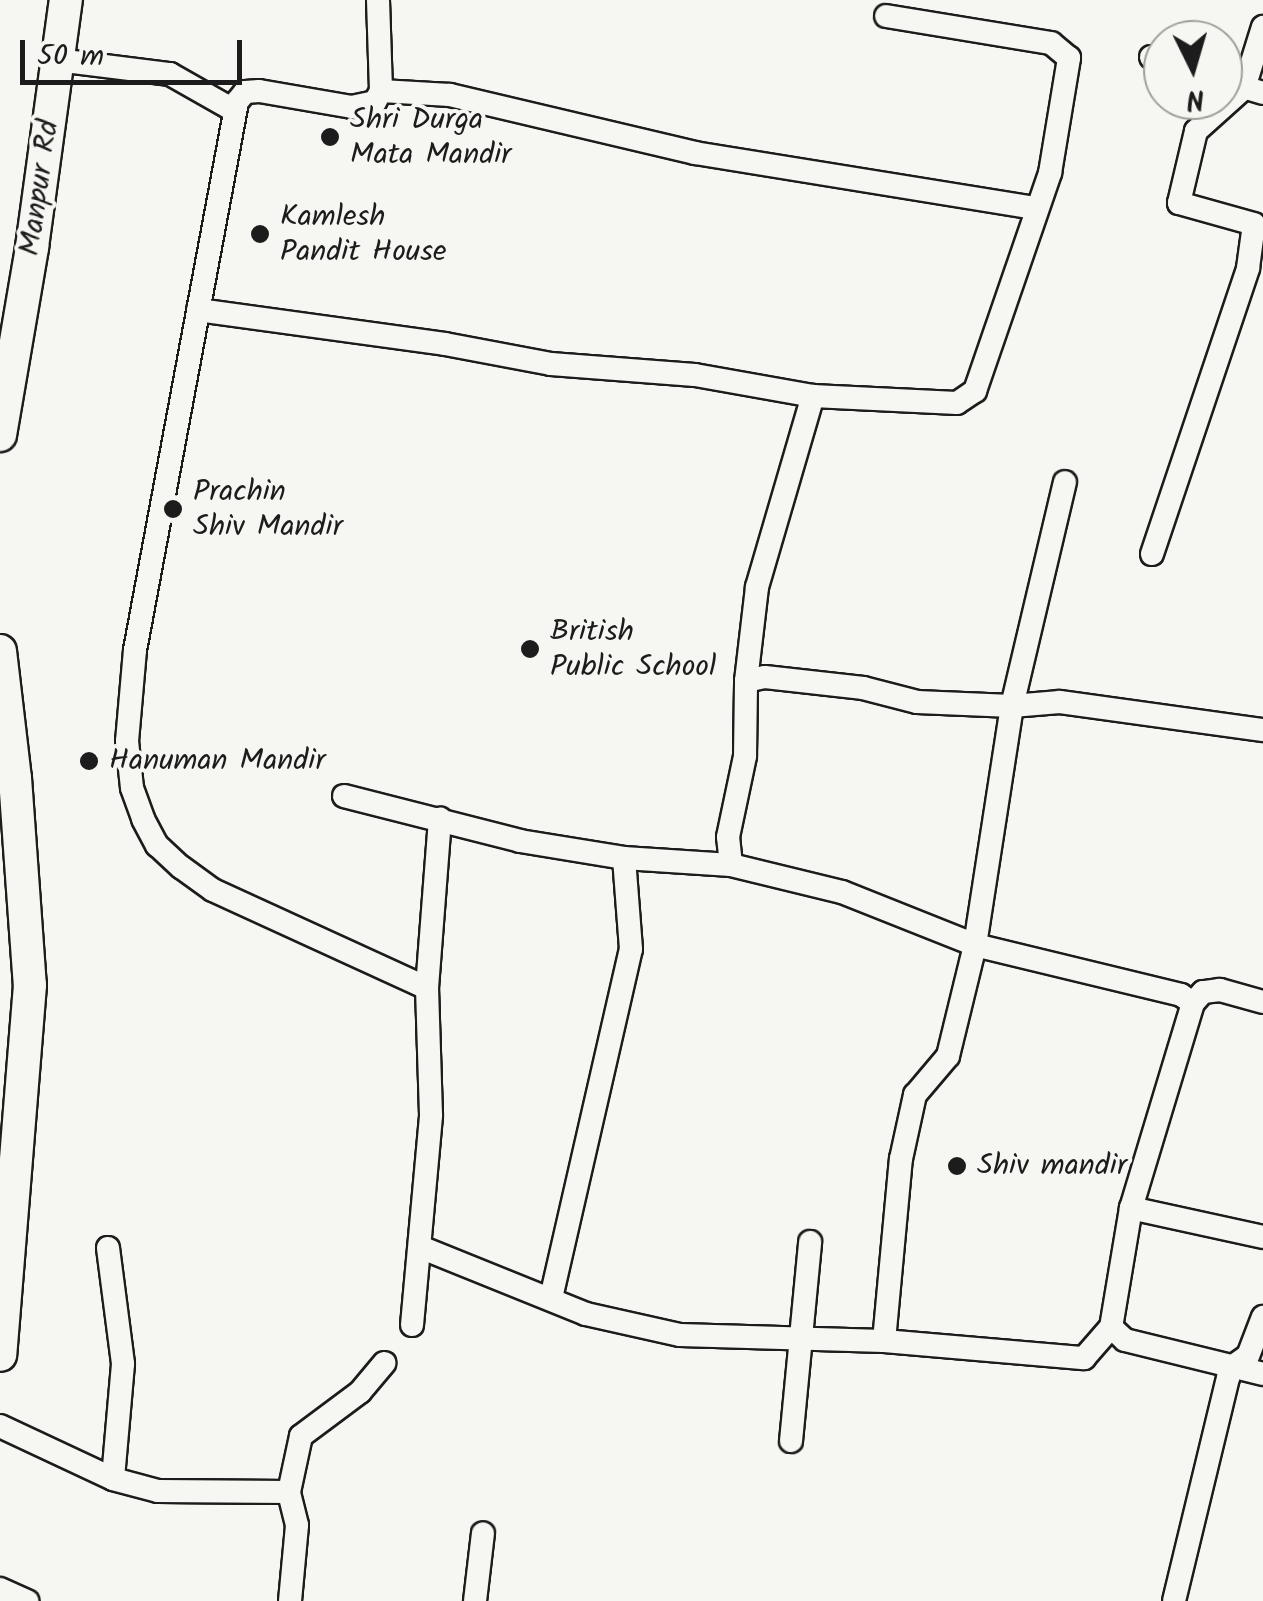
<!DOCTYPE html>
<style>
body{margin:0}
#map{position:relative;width:1263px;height:1601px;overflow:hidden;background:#f6f6f2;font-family:Kalam,sans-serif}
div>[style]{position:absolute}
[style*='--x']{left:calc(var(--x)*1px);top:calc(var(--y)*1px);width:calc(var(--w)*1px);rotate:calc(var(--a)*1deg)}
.roads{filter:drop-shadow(2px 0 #1c1c1c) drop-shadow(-2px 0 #1c1c1c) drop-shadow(0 2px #1c1c1c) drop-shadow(0 -2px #1c1c1c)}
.street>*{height:22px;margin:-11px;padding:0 11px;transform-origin:11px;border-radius:11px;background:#f6f6f2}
.secondary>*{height:32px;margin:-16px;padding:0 16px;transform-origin:16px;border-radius:16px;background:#f6f6f2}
.dots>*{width:28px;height:28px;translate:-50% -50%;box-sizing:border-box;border:5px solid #f6f6f2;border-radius:50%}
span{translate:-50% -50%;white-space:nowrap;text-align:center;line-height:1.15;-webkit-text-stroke:8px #f6f6f2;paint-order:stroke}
.poi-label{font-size:30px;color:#1c1c1c}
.left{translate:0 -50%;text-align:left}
.street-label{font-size:30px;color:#1c1c1c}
.north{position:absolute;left:1143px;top:20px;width:100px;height:100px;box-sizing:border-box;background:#f6f6f2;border:2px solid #9f9f9c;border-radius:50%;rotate:175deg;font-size:28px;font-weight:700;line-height:40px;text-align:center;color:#1c1c1c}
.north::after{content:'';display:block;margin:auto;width:35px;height:45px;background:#1c1c1c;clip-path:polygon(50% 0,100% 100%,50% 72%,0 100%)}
.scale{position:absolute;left:20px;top:40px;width:222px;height:45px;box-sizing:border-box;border:5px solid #1c1c1c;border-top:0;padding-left:12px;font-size:30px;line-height:35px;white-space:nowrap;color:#1c1c1c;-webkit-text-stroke:8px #f6f6f2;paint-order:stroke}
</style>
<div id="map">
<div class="roads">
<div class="street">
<i style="--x:378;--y:0;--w:91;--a:88.1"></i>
<i style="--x:381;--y:91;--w:13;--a:119"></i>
<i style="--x:375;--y:102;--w:24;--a:168"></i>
<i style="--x:352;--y:107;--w:94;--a:-170.2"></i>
<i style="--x:259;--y:91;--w:14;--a:176"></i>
<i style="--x:245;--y:92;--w:13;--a:129"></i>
<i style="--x:237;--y:102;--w:557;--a:100.54"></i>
<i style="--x:135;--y:650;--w:91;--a:95"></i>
<i style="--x:127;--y:741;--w:47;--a:83.9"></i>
<i style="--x:132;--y:788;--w:33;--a:70"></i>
<i style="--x:143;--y:819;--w:30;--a:62"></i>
<i style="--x:157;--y:845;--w:33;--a:43"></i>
<i style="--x:181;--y:867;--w:39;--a:36"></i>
<i style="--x:213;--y:890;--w:235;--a:24.6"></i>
<i style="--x:1151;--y:57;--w:13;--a:18"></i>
<i style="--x:57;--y:60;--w:114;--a:7.1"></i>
<i style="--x:170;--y:74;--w:75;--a:29.6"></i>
<i style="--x:1223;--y:81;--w:42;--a:16.7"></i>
<i style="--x:381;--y:91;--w:69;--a:3.3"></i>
<i style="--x:450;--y:95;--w:252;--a:13.3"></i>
<i style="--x:695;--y:153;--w:345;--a:9.2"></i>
<i style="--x:198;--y:310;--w:249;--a:7.8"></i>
<i style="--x:445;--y:344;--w:108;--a:10.7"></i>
<i style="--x:551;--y:364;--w:144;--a:4.4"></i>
<i style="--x:695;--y:375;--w:120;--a:10.1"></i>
<i style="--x:813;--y:396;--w:144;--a:2.8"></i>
<i style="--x:957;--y:403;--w:22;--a:-34"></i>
<i style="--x:975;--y:391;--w:231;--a:-71"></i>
<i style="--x:1050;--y:173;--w:117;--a:-80.6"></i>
<i style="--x:1069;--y:58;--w:23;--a:-140"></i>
<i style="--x:1051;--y:43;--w:167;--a:-170.7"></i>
<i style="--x:1152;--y:554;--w:302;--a:-71.4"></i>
<i style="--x:1248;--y:268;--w:44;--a:-82.2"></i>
<i style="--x:1254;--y:224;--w:78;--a:-164.4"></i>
<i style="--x:1179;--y:203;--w:74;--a:-76.7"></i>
<i style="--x:1196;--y:131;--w:64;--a:-41.9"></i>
<i style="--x:1244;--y:88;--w:64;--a:-72.7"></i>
<i style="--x:746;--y:681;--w:19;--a:-12"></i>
<i style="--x:765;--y:677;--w:99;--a:6.4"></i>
<i style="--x:863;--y:688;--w:56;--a:14.5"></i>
<i style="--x:917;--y:702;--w:95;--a:2.4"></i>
<i style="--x:1012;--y:706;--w:48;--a:-4.8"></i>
<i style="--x:1060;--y:702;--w:205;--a:7.9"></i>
<i style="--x:344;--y:796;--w:182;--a:14.3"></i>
<i style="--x:520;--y:841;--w:105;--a:9.3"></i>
<i style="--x:624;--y:858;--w:107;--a:3.7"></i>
<i style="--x:731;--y:865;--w:114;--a:13.7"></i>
<i style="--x:842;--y:892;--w:143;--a:21.7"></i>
<i style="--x:975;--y:945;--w:212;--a:13.6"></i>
<i style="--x:1181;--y:995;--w:14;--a:34"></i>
<i style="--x:731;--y:865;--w:28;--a:-96"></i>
<i style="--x:728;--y:837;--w:83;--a:-78.1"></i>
<i style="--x:745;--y:756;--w:75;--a:-89.2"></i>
<i style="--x:746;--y:681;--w:95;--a:-83.3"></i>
<i style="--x:757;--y:587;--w:199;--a:-73.7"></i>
<i style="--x:1263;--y:1002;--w:45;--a:-164.4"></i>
<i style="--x:1220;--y:990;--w:17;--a:173"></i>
<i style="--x:1203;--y:992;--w:15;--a:132"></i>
<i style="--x:1193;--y:1003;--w:214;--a:106.8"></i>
<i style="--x:1131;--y:1208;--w:121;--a:99.5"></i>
<i style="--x:1111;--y:1327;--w:19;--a:43"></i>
<i style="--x:1125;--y:1340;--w:142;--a:13.8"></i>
<i style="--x:1131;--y:1208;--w:135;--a:12.4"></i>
<i style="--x:420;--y:1247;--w:179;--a:22"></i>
<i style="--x:586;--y:1314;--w:96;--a:12.6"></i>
<i style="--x:680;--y:1335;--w:204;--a:1.7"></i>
<i style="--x:884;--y:1341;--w:201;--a:4.9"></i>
<i style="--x:1084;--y:1358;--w:41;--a:-48.9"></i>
<i style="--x:108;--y:1248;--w:117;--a:82.6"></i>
<i style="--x:123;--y:1364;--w:115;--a:95"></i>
<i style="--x:551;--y:1298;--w:358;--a:-77.1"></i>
<i style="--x:631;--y:949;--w:91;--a:-94.4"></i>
<i style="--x:412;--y:1325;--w:211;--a:-84.8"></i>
<i style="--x:431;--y:1115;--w:127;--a:-91.8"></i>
<i style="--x:427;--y:988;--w:170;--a:-85.6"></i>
<i style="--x:884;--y:1341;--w:183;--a:-84.7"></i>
<i style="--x:901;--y:1159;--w:66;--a:-77.7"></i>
<i style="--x:915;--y:1095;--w:51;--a:-49.8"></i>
<i style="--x:948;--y:1056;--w:114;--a:-76.3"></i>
<i style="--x:975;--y:945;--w:242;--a:-81.2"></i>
<i style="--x:1012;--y:706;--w:230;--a:-76.7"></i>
<i style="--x:0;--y:1426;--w:125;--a:25.1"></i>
<i style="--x:113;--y:1479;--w:47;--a:14.9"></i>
<i style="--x:158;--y:1491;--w:131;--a:0.4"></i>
<i style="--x:791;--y:1441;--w:200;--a:-84.5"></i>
<i style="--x:0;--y:1589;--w:30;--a:24"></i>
<i style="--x:290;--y:1601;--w:76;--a:-84.7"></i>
<i style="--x:297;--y:1525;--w:34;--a:-104"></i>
<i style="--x:289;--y:1492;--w:57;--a:-77.9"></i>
<i style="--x:301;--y:1436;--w:74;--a:-36.7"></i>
<i style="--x:360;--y:1392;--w:38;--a:-50"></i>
<i style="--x:475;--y:1601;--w:68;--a:-83.3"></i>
<i style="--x:1174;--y:1601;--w:229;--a:-76.4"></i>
<i style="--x:1228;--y:1378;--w:12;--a:-70"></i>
<i style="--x:1232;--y:1367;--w:19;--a:-35"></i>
<i style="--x:1248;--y:1356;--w:42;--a:-69"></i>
</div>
<div class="secondary">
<i style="--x:0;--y:435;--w:191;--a:-80.3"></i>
<i style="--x:32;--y:247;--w:249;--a:-82.2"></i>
<i style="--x:0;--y:651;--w:128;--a:83.3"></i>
<i style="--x:15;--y:778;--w:208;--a:85.9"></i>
<i style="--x:30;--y:985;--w:371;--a:94.6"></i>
</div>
</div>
<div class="dots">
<i style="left:330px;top:137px;background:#1c1c1c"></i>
<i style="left:260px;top:234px;background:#1c1c1c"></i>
<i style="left:173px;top:509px;background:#1c1c1c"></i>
<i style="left:530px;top:649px;background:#1c1c1c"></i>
<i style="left:89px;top:761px;background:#1c1c1c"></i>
<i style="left:957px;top:1166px;background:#1c1c1c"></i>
</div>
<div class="poi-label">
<span class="left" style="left:350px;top:137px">Shri Durga<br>Mata Mandir</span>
<span class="left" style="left:280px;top:234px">Kamlesh<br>Pandit House</span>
<span class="left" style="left:193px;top:509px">Prachin<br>Shiv Mandir</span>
<span class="left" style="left:550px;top:649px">British<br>Public School</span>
<span class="left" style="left:109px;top:761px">Hanuman Mandir</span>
<span class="left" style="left:977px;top:1166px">Shiv mandir</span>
</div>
<div class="street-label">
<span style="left:40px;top:188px;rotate:-82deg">Manpur Rd</span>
</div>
<div class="north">N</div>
<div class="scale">50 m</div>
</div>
